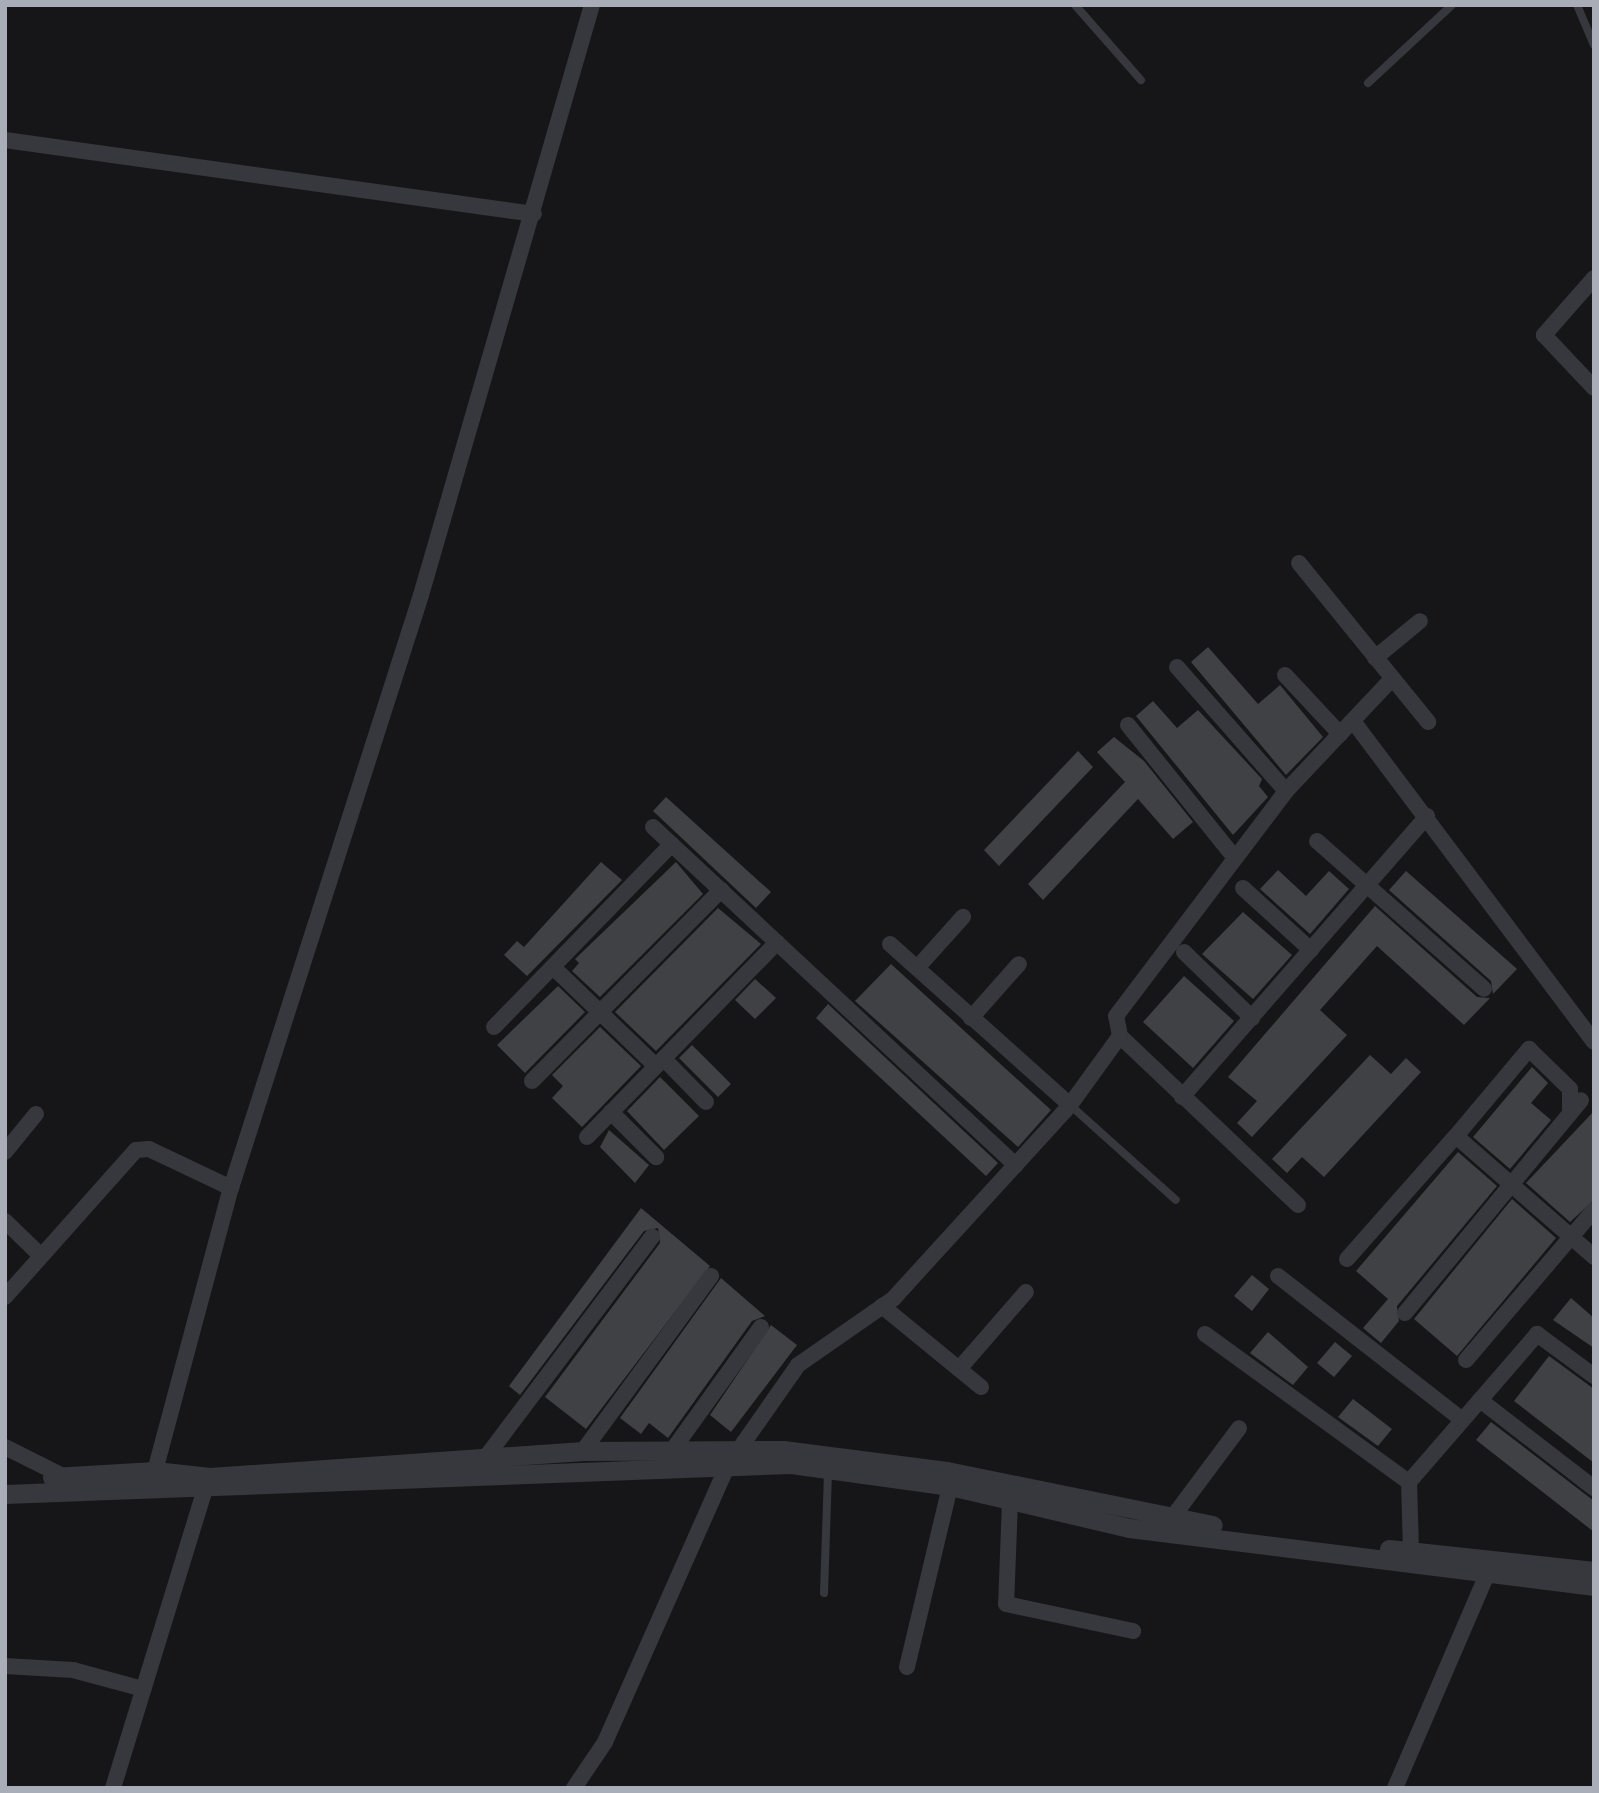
<!DOCTYPE html>
<style>
body{margin:0}
#map{position:relative;width:1599px;height:1793px;overflow:hidden;background:#161618;font-family:Manrope,sans-serif}
div>[style]{position:absolute}
[style*='--x']{left:calc(var(--x)*1px);top:calc(var(--y)*1px);width:calc(var(--w)*1px);rotate:calc(var(--a)*1deg)}
.building>*{inset:0;background:#404145}
.service>*{height:8px;margin:-4px;padding:0 4px;transform-origin:4px;border-radius:4px;background:#37383d}
.minor>*{height:16px;margin:-8px;padding:0 8px;transform-origin:8px;border-radius:8px;background:#37383d}
.tertiary>*{height:19px;margin:-9.5px;padding:0 9.5px;transform-origin:9.5px;border-radius:9.5px;background:#37383d}
span{translate:-50% -50%;white-space:nowrap;text-align:center;line-height:1.15;-webkit-text-stroke:7px #111113;paint-order:stroke}
.frame{position:absolute;inset:0;border:7px solid #a8adb8;pointer-events:none}
</style>
<div id="map">
<div class="building">
<i style="clip-path:polygon(1208px 647px,1258px 704px,1280px 685px,1323px 737px,1286px 775px,1191px 662px)"></i>
<i style="clip-path:polygon(1153px 701px,1177px 728px,1198px 710px,1262px 779px,1259px 786px,1268px 797px,1233px 835px,1136px 716px)"></i>
<i style="clip-path:polygon(1114px 737px,1144px 761px,1193px 822px,1173px 839px,1138px 799px,1043px 900px,1028px 884px,1125px 782px,1097px 752px)"></i>
<i style="clip-path:polygon(1078px 751px,1093px 767px,999px 866px,984px 850px)"></i>
<i style="clip-path:polygon(666px 797px,771px 892px,756px 908px,653px 811px)"></i>
<i style="clip-path:polygon(601px 862px,622px 880px,527px 976px,504px 955px,517px 941px,524px 947px)"></i>
<i style="clip-path:polygon(676px 862px,703px 894px,600px 997px,572px 971px,579px 963px,575px 959px)"></i>
<i style="clip-path:polygon(1278px 870px,1306px 896px,1329px 871px,1349px 889px,1310px 934px,1260px 889px)"></i>
<i style="clip-path:polygon(1406px 871px,1517px 969px,1493px 994px,1491px 981px,1389px 890px)"></i>
<i style="clip-path:polygon(1375px 906px,1477px 997px,1490px 998px,1464px 1025px,1377px 946px,1320px 1010px,1347px 1035px,1252px 1137px,1237px 1123px,1257px 1101px,1228px 1077px)"></i>
<i style="clip-path:polygon(718px 908px,761px 944px,656px 1051px,615px 1012px)"></i>
<i style="clip-path:polygon(1243px 912px,1292px 955px,1253px 999px,1202px 954px)"></i>
<i style="clip-path:polygon(891px 964px,1051px 1110px,1018px 1147px,855px 1001px)"></i>
<i style="clip-path:polygon(1184px 976px,1234px 1021px,1193px 1068px,1143px 1022px)"></i>
<i style="clip-path:polygon(755px 979px,776px 998px,755px 1019px,735px 1000px)"></i>
<i style="clip-path:polygon(558px 986px,585px 1012px,525px 1073px,497px 1045px)"></i>
<i style="clip-path:polygon(828px 1004px,998px 1163px,986px 1176px,816px 1018px)"></i>
<i style="clip-path:polygon(600px 1027px,641px 1066px,582px 1127px,552px 1098px,563px 1086px,552px 1075px)"></i>
<i style="clip-path:polygon(692px 1045px,731px 1084px,718px 1097px,679px 1058px)"></i>
<i style="clip-path:polygon(1370px 1055px,1391px 1074px,1406px 1058px,1421px 1072px,1324px 1177px,1302px 1157px,1287px 1173px,1272px 1159px)"></i>
<i style="clip-path:polygon(1532px 1067px,1548px 1083px,1531px 1103px,1551px 1120px,1510px 1169px,1473px 1137px)"></i>
<i style="clip-path:polygon(660px 1077px,699px 1116px,664px 1150px,627px 1111px)"></i>
<i style="clip-path:polygon(1594px 1111px,1594px 1200px,1570px 1222px,1526px 1183px)"></i>
<i style="clip-path:polygon(609px 1130px,649px 1165px,635px 1183px,600px 1147px)"></i>
<i style="clip-path:polygon(1458px 1152px,1497px 1186px,1397px 1306px,1399px 1321px,1381px 1343px,1363px 1328px,1388px 1299px,1356px 1271px)"></i>
<i style="clip-path:polygon(1512px 1199px,1556px 1238px,1457px 1356px,1414px 1319px)"></i>
<i style="clip-path:polygon(641px 1208px,710px 1266px,586px 1429px,545px 1397px,660px 1243px,658px 1228px,644px 1231px,520px 1395px,509px 1386px)"></i>
<i style="clip-path:polygon(1252px 1275px,1269px 1289px,1252px 1311px,1234px 1296px)"></i>
<i style="clip-path:polygon(721px 1278px,765px 1316px,752px 1321px,668px 1438px,649px 1423px,641px 1434px,620px 1418px)"></i>
<i style="clip-path:polygon(1571px 1298px,1594px 1318px,1594px 1348px,1553px 1320px)"></i>
<i style="clip-path:polygon(771px 1325px,797px 1345px,731px 1432px,710px 1415px)"></i>
<i style="clip-path:polygon(1268px 1332px,1308px 1367px,1293px 1385px,1250px 1353px)"></i>
<i style="clip-path:polygon(1335px 1342px,1352px 1356px,1334px 1377px,1317px 1363px)"></i>
<i style="clip-path:polygon(1549px 1356px,1594px 1389px,1594px 1463px,1514px 1401px)"></i>
<i style="clip-path:polygon(1353px 1399px,1392px 1429px,1378px 1446px,1338px 1417px)"></i>
<i style="clip-path:polygon(1491px 1422px,1594px 1501px,1594px 1532px,1476px 1440px)"></i>
</div>
<div class="service">
<i style="--x:1075;--y:5;--w:100;--a:48.7"></i>
<i style="--x:1577;--y:5;--w:43;--a:67"></i>
<i style="--x:1368;--y:83;--w:115;--a:-42.9"></i>
<i style="--x:1070;--y:1105;--w:142;--a:41.9"></i>
<i style="--x:824;--y:1593;--w:122;--a:-88.1"></i>
</div>
<div class="minor">
<i style="--x:5;--y:140;--w:534;--a:7.96"></i>
<i style="--x:1594;--y:278;--w:76;--a:131.3"></i>
<i style="--x:1544;--y:335;--w:73;--a:46.7"></i>
<i style="--x:1299;--y:563;--w:205;--a:50.9"></i>
<i style="--x:1375;--y:658;--w:58;--a:-39.4"></i>
<i style="--x:1177;--y:667;--w:165;--a:48.7"></i>
<i style="--x:1285;--y:675;--w:81;--a:47"></i>
<i style="--x:1353;--y:721;--w:401;--a:53.1"></i>
<i style="--x:1128;--y:725;--w:169;--a:51.2"></i>
<i style="--x:653;--y:827;--w:496;--a:43"></i>
<i style="--x:1317;--y:841;--w:223;--a:41.5"></i>
<i style="--x:1243;--y:888;--w:92;--a:42.4"></i>
<i style="--x:890;--y:944;--w:241;--a:41.8"></i>
<i style="--x:1184;--y:952;--w:95;--a:44.1"></i>
<i style="--x:553;--y:967;--w:143;--a:43.9"></i>
<i style="--x:917;--y:968;--w:69;--a:-48"></i>
<i style="--x:971;--y:1018;--w:72;--a:-48.4"></i>
<i style="--x:494;--y:1027;--w:255;--a:-45.8"></i>
<i style="--x:664;--y:1059;--w:60;--a:45.7"></i>
<i style="--x:532;--y:1081;--w:269;--a:-45.3"></i>
<i style="--x:1182;--y:1097;--w:373;--a:-48.9"></i>
<i style="--x:611;--y:1112;--w:64;--a:45"></i>
<i style="--x:1456;--y:1136;--w:114;--a:-50"></i>
<i style="--x:1529;--y:1049;--w:57;--a:44.3"></i>
<i style="--x:1570;--y:1089;--w:24;--a:90"></i>
<i style="--x:587;--y:1137;--w:272;--a:-45.7"></i>
<i style="--x:5;--y:1152;--w:49;--a:-50.8"></i>
<i style="--x:1298;--y:1205;--w:245;--a:-136.5"></i>
<i style="--x:1120;--y:1036;--w:20;--a:-101"></i>
<i style="--x:1116;--y:1016;--w:282;--a:-52.9"></i>
<i style="--x:1286;--y:791;--w:154;--a:-46.6"></i>
<i style="--x:5;--y:1221;--w:50;--a:44.2"></i>
<i style="--x:1347;--y:1259;--w:164;--a:-48.5"></i>
<i style="--x:1456;--y:1136;--w:184;--a:41.2"></i>
<i style="--x:1278;--y:1276;--w:234;--a:38"></i>
<i style="--x:5;--y:1297;--w:197;--a:-48.3"></i>
<i style="--x:136;--y:1150;--w:13;--a:-4"></i>
<i style="--x:149;--y:1149;--w:91;--a:25.4"></i>
<i style="--x:882;--y:1306;--w:128;--a:39.3"></i>
<i style="--x:1405;--y:1313;--w:276;--a:-50.4"></i>
<i style="--x:1205;--y:1334;--w:252;--a:36"></i>
<i style="--x:1466;--y:1360;--w:197;--a:-49.5"></i>
<i style="--x:959;--y:1369;--w:102;--a:-49"></i>
<i style="--x:1480;--y:1400;--w:144;--a:37.7"></i>
<i style="--x:5;--y:1447;--w:65;--a:26.6"></i>
<i style="--x:674;--y:1448;--w:149;--a:-54.3"></i>
<i style="--x:583;--y:1451;--w:217;--a:-53.8"></i>
<i style="--x:490;--y:1468;--w:15;--a:-94"></i>
<i style="--x:489;--y:1453;--w:271;--a:-53"></i>
<i style="--x:152;--y:1482;--w:304;--a:-75"></i>
<i style="--x:231;--y:1188;--w:623;--a:-72.23"></i>
<i style="--x:421;--y:595;--w:614;--a:-73.84"></i>
<i style="--x:1010;--y:1502;--w:102;--a:92.2"></i>
<i style="--x:1006;--y:1604;--w:130;--a:12"></i>
<i style="--x:1172;--y:1518;--w:112;--a:-53.3"></i>
<i style="--x:1411;--y:1552;--w:70;--a:-91.6"></i>
<i style="--x:1409;--y:1482;--w:196;--a:-49.1"></i>
<i style="--x:1537;--y:1334;--w:71;--a:36.4"></i>
<i style="--x:5;--y:1666;--w:68;--a:3.4"></i>
<i style="--x:73;--y:1670;--w:73;--a:15.2"></i>
<i style="--x:907;--y:1667;--w:186;--a:-76.6"></i>
<i style="--x:113;--y:1788;--w:313;--a:-72.9"></i>
<i style="--x:574;--y:1788;--w:55;--a:-56"></i>
<i style="--x:605;--y:1742;--w:303;--a:-66.1"></i>
<i style="--x:728;--y:1465;--w:122;--a:-55"></i>
<i style="--x:798;--y:1365;--w:116;--a:-34.8"></i>
<i style="--x:893;--y:1299;--w:263;--a:-47.6"></i>
<i style="--x:1070;--y:1105;--w:85;--a:-54.1"></i>
<i style="--x:1395;--y:1788;--w:235;--a:-66.7"></i>
</div>
<div class="tertiary">
<i style="--x:52;--y:1477;--w:103;--a:-3.3"></i>
<i style="--x:155;--y:1471;--w:55;--a:6.2"></i>
<i style="--x:210;--y:1477;--w:374;--a:-4"></i>
<i style="--x:583;--y:1451;--w:200;--a:-0.3"></i>
<i style="--x:783;--y:1450;--w:165;--a:7.3"></i>
<i style="--x:947;--y:1471;--w:271;--a:11.5"></i>
<i style="--x:5;--y:1494;--w:787;--a:-2.19"></i>
<i style="--x:791;--y:1464;--w:161;--a:7.9"></i>
<i style="--x:950;--y:1486;--w:184;--a:13.2"></i>
<i style="--x:1129;--y:1528;--w:469;--a:7.1"></i>
<i style="--x:1389;--y:1549;--w:206;--a:6.1"></i>
</div>
<div class="frame"></div>
</div>
